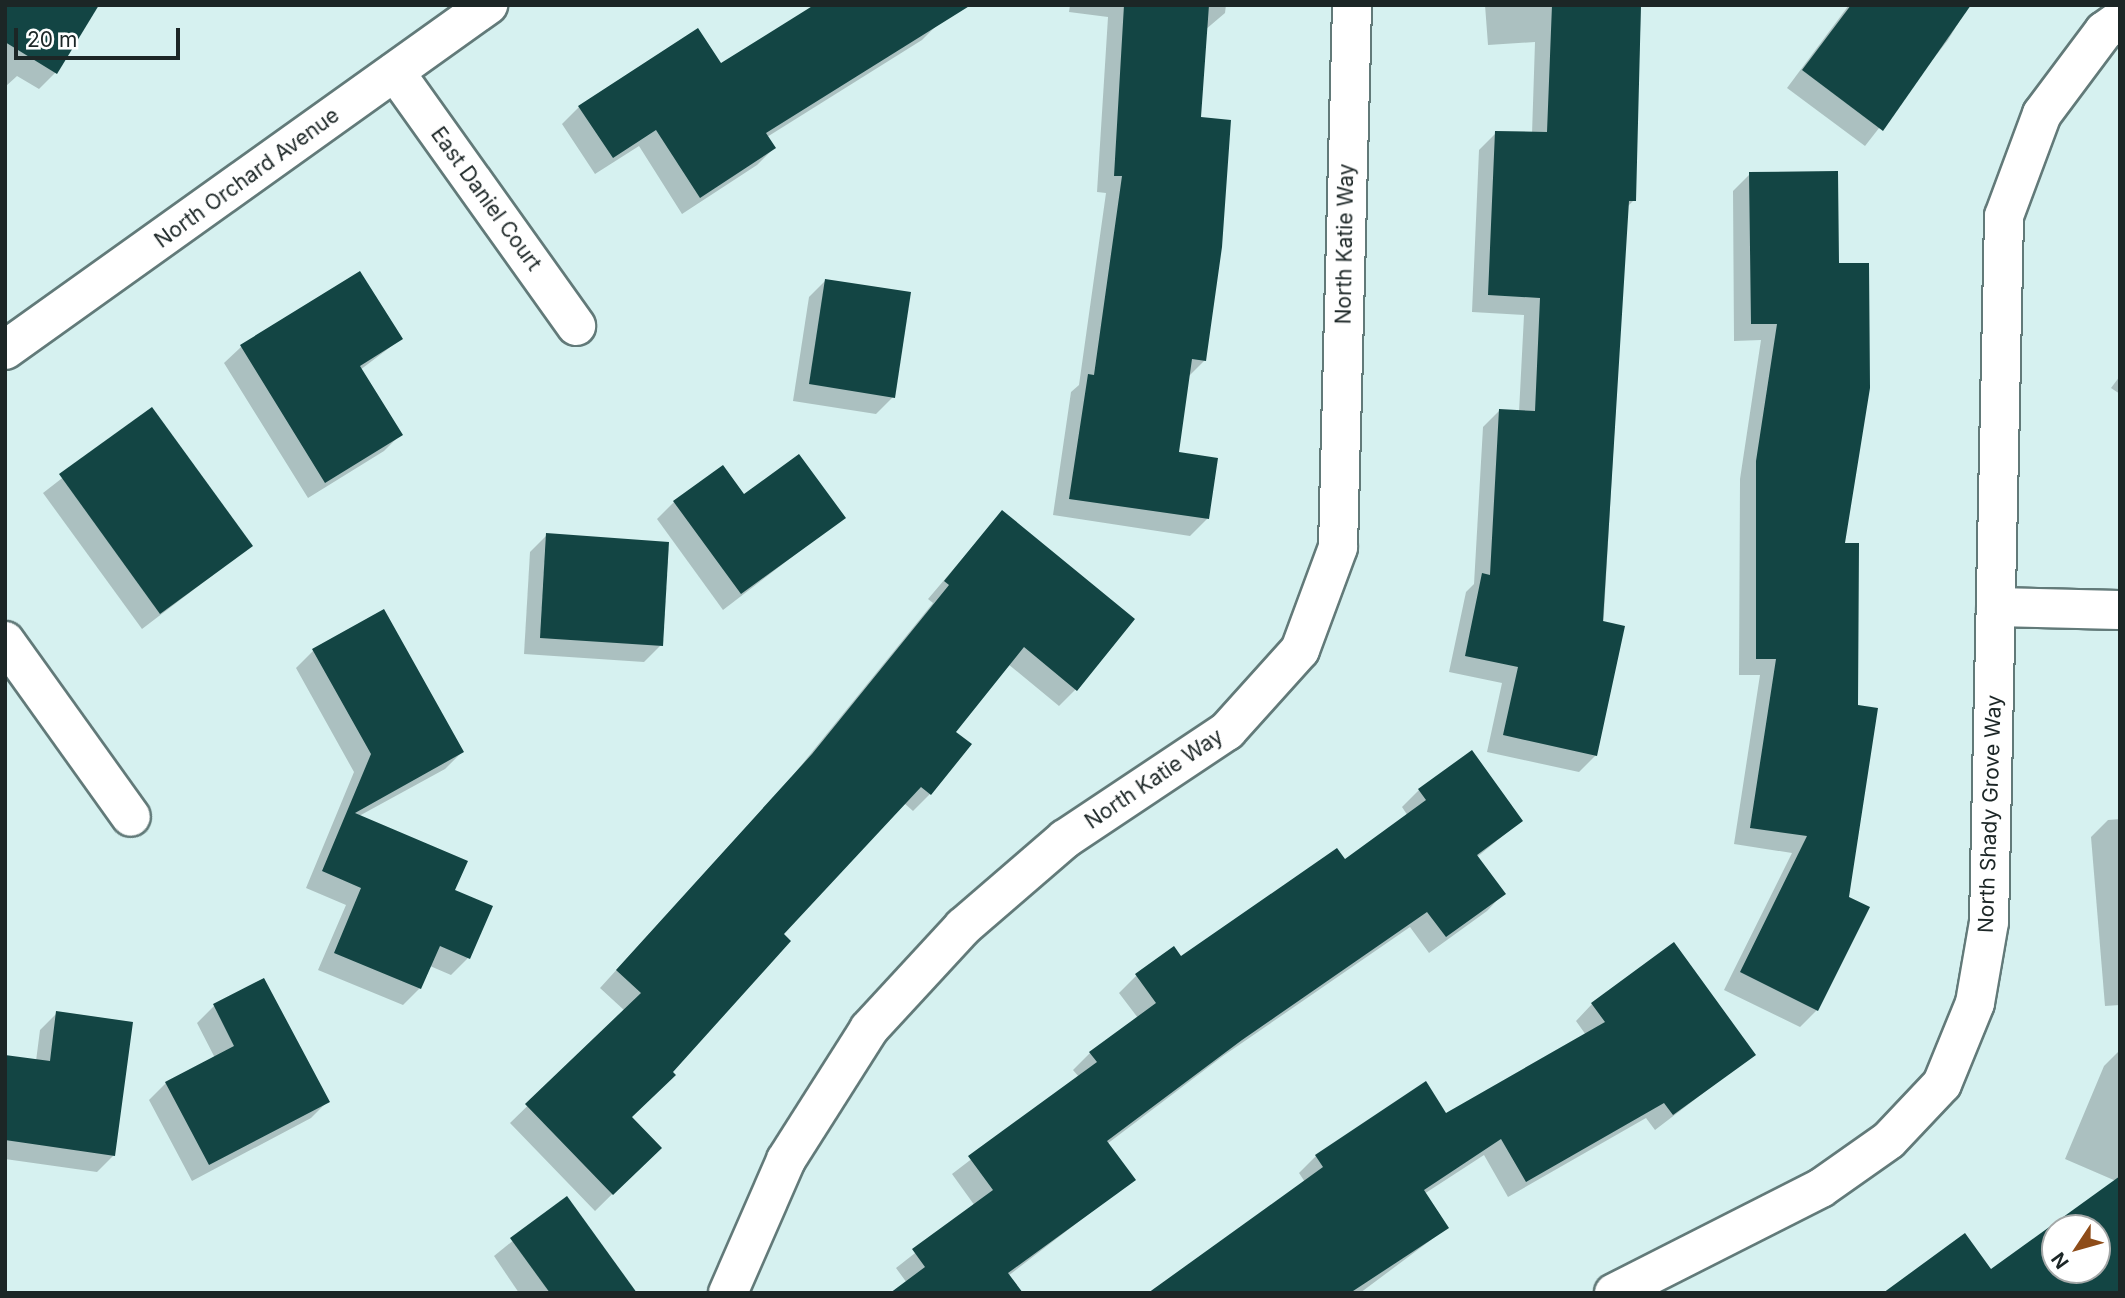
<!DOCTYPE html>
<style>
body{margin:0}
#map{position:relative;width:2125px;height:1298px;overflow:hidden;background:#d6f1f0;font-family:Inter,sans-serif}
div>[style]{position:absolute}
[style*='--x']{left:calc(var(--x)*1px);top:calc(var(--y)*1px);width:calc(var(--w)*1px);rotate:calc(var(--a)*1deg)}
.shadow>*{inset:0;background:#0003}
.building>*{inset:0;background:#134544}
.roads{filter:drop-shadow(2px 0 #627a79) drop-shadow(-2px 0 #627a79) drop-shadow(0 2px #627a79) drop-shadow(0 -2px #627a79)}
.street>*{height:38px;margin:-19px;padding:0 19px;transform-origin:19px;border-radius:19px;background:#fff}
.secondary>*{height:38px;margin:-19px;padding:0 19px;transform-origin:19px;border-radius:19px;background:#fff}
span{translate:-50% -50%;white-space:nowrap;text-align:center;line-height:1.15;-webkit-text-stroke:7px #fff;paint-order:stroke}
.street-label{font-size:21px;color:#1c2626}
.frame{position:absolute;inset:0;border:7px solid #1c2626;pointer-events:none}
.north{position:absolute;left:2041px;top:1214px;width:70px;height:70px;box-sizing:border-box;background:#fff;border:2px solid #a4a8a8;border-radius:50%;rotate:234deg;font-size:19px;font-weight:700;line-height:28px;text-align:center;color:#1c2626}
.north::after{content:'';display:block;margin:auto;width:24px;height:32px;background:#8e4c19;clip-path:polygon(50% 0,100% 100%,50% 72%,0 100%)}
.scale{position:absolute;left:14px;top:28px;width:166px;height:32px;box-sizing:border-box;border:4px solid #1c2626;border-top:0;padding-left:9px;font-size:21px;line-height:24px;white-space:nowrap;color:#1c2626;-webkit-text-stroke:5px #fff;paint-order:stroke}
</style>
<div id="map">
<div class="shadow">
<i style="clip-path:polygon(5px 5px,56px 72px,39px 89px,17px 76px,5px 87px)"></i>
<i style="clip-path:polygon(1070px 5px,1226px 5px,1225px 13px,1205px 30px,1199px 119px,1205px 360px,1187px 378px,1177px 454px,1207px 519px,1190px 536px,1053px 515px,1071px 392px,1079px 385px,1106px 193px,1097px 192px,1108px 17px,1069px 12px)"></i>
<i style="clip-path:polygon(1485px 5px,1641px 5px,1634px 200px,1627px 207px,1596px 755px,1579px 772px,1487px 752px,1502px 683px,1449px 672px,1466px 592px,1474px 584px,1483px 427px,1500px 410px,1519px 412px,1524px 315px,1472px 312px,1479px 150px,1496px 133px,1532px 134px,1535px 42px,1488px 45px)"></i>
<i style="clip-path:polygon(1849px 5px,1969px 5px,1948px 40px,1865px 146px,1787px 88px)"></i>
<i style="clip-path:polygon(939px 23px,922px 40px,767px 137px,774px 148px,757px 165px,682px 214px,639px 146px,595px 174px,562px 124px,579px 107px)"></i>
<i style="clip-path:polygon(1750px 174px,1843px 544px,1817px 1010px,1800px 1027px,1724px 990px,1792px 853px,1734px 844px,1760px 675px,1739px 675px,1740px 479px,1761px 340px,1734px 341px,1733px 191px)"></i>
<i style="clip-path:polygon(826px 280px,893px 397px,876px 414px,793px 401px,809px 297px)"></i>
<i style="clip-path:polygon(401px 339px,360px 370px,401px 434px,384px 451px,308px 498px,224px 363px,241px 347px)"></i>
<i style="clip-path:polygon(2120px 376px,2120px 394px,2111px 388px)"></i>
<i style="clip-path:polygon(151px 409px,251px 546px,142px 629px,43px 493px)"></i>
<i style="clip-path:polygon(744px 497px,843px 518px,723px 610px,657px 519px,674px 502px)"></i>
<i style="clip-path:polygon(1002px 512px,1076px 689px,1059px 706px,1008px 664px,954px 732px,930px 794px,913px 811px,904px 803px,781px 934px,630px 1117px,659px 1148px,595px 1211px,510px 1123px,625px 1011px,600px 988px,795px 773px,933px 603px,928px 599px)"></i>
<i style="clip-path:polygon(547px 535px,661px 645px,644px 662px,524px 654px,530px 552px)"></i>
<i style="clip-path:polygon(383px 612px,462px 752px,445px 769px,359px 816px,453px 891px,468px 958px,451px 975px,430px 966px,420px 988px,403px 1005px,318px 970px,346px 905px,306px 888px,354px 772px,296px 668px,313px 651px)"></i>
<i style="clip-path:polygon(1419px 790px,1521px 821px,1477px 857px,1503px 894px,1487px 911px,1429px 953px,1410px 927px,1223px 1056px,1107px 1144px,1133px 1180px,1008px 1276px,907px 1283px,896px 1268px,975px 1206px,952px 1174px,1079px 1077px,1073px 1070px,1090px 1053px,1138px 1018px,1119px 993px,1136px 976px,1181px 958px,1344px 862px,1408px 816px,1402px 807px)"></i>
<i style="clip-path:polygon(2120px 819px,2120px 1005px,2105px 1006px,2091px 837px,2108px 820px)"></i>
<i style="clip-path:polygon(263px 980px,328px 1101px,311px 1118px,192px 1181px,149px 1100px,166px 1083px,215px 1058px,197px 1023px,214px 1006px)"></i>
<i style="clip-path:polygon(1592px 1004px,1753px 1055px,1655px 1130px,1646px 1118px,1508px 1197px,1484px 1155px,1424px 1194px,1447px 1228px,1360px 1293px,1165px 1293px,1305px 1182px,1299px 1173px,1316px 1156px,1446px 1116px,1586px 1035px,1576px 1021px)"></i>
<i style="clip-path:polygon(57px 1013px,114px 1155px,97px 1172px,5px 1159px,5px 1056px,36px 1061px,40px 1030px)"></i>
<i style="clip-path:polygon(evenodd,2120px 1050px,2120px 1293px,1991px 1272px,2116px 1181px,2065px 1159px,2104px 1066px,2120px 1050px,2055px 1228px,2097px 1228px,2097px 1270px,2055px 1270px,2055px 1228px)"></i>
<i style="clip-path:polygon(566px 1198px,635px 1293px,519px 1293px,494px 1256px)"></i>
</div>
<div class="building">
<i style="clip-path:polygon(5px 5px,99px 5px,57px 74px,5px 42px)"></i>
<i style="clip-path:polygon(814px 5px,971px 5px,766px 133px,776px 148px,700px 198px,656px 130px,613px 158px,578px 106px,698px 28px,721px 63px)"></i>
<i style="clip-path:polygon(1124px 5px,1209px 5px,1201px 117px,1231px 120px,1222px 247px,1206px 361px,1192px 359px,1179px 452px,1218px 458px,1209px 519px,1069px 499px,1088px 374px,1094px 375px,1122px 176px,1114px 176px)"></i>
<i style="clip-path:polygon(1552px 5px,1641px 5px,1636px 201px,1629px 201px,1603px 621px,1625px 626px,1597px 756px,1503px 735px,1518px 667px,1465px 656px,1482px 573px,1490px 575px,1499px 409px,1535px 411px,1540px 298px,1488px 295px,1495px 131px,1547px 132px)"></i>
<i style="clip-path:polygon(1851px 5px,1971px 5px,1883px 131px,1802px 70px)"></i>
<i style="clip-path:polygon(1838px 171px,1839px 263px,1869px 263px,1870px 388px,1845px 543px,1859px 543px,1858px 705px,1878px 708px,1849px 897px,1870px 907px,1818px 1011px,1740px 972px,1807px 836px,1750px 828px,1776px 659px,1756px 659px,1756px 461px,1777px 324px,1751px 324px,1749px 172px)"></i>
<i style="clip-path:polygon(360px 271px,403px 339px,360px 366px,403px 435px,325px 483px,240px 345px)"></i>
<i style="clip-path:polygon(825px 279px,911px 292px,895px 398px,809px 384px)"></i>
<i style="clip-path:polygon(152px 407px,253px 546px,160px 614px,59px 474px)"></i>
<i style="clip-path:polygon(799px 454px,846px 518px,741px 594px,673px 501px,723px 465px,744px 494px)"></i>
<i style="clip-path:polygon(1002px 510px,1135px 619px,1077px 691px,1024px 647px,956px 732px,972px 744px,931px 795px,921px 787px,784px 934px,791px 941px,673px 1072px,676px 1075px,632px 1117px,662px 1148px,613px 1195px,525px 1104px,641px 993px,616px 970px,812px 754px,949px 585px,944px 581px)"></i>
<i style="clip-path:polygon(546px 533px,669px 542px,663px 646px,540px 638px)"></i>
<i style="clip-path:polygon(384px 609px,464px 752px,355px 813px,468px 861px,455px 890px,493px 906px,470px 959px,440px 946px,421px 989px,334px 953px,361px 888px,322px 871px,371px 754px,312px 649px)"></i>
<i style="clip-path:polygon(1472px 750px,1523px 821px,1477px 855px,1506px 894px,1446px 937px,1427px 912px,1242px 1040px,1107px 1141px,1136px 1180px,1008px 1273px,1023px 1293px,890px 1293px,925px 1267px,912px 1249px,993px 1190px,968px 1156px,1097px 1062px,1089px 1052px,1156px 1003px,1135px 974px,1174px 946px,1181px 956px,1337px 848px,1345px 859px,1426px 800px,1418px 789px)"></i>
<i style="clip-path:polygon(1674px 942px,1756px 1055px,1673px 1115px,1664px 1103px,1526px 1182px,1501px 1139px,1424px 1190px,1449px 1228px,1350px 1293px,1148px 1293px,1323px 1167px,1315px 1155px,1426px 1081px,1446px 1113px,1605px 1022px,1591px 1003px)"></i>
<i style="clip-path:polygon(264px 978px,330px 1102px,209px 1165px,165px 1082px,234px 1046px,213px 1004px)"></i>
<i style="clip-path:polygon(56px 1011px,133px 1022px,115px 1156px,5px 1140px,5px 1055px,50px 1061px)"></i>
<i style="clip-path:polygon(evenodd,2120px 1176px,2120px 1293px,1883px 1293px,1965px 1233px,1991px 1269px,2120px 1176px,2055px 1228px,2097px 1228px,2097px 1270px,2055px 1270px,2055px 1228px)"></i>
<i style="clip-path:polygon(567px 1196px,637px 1293px,550px 1293px,510px 1238px)"></i>
</div>
<div class="roads">
<div class="street">
<i style="--x:395;--y:72;--w:312;--a:54.5"></i>
<i style="--x:1996;--y:607;--w:124;--a:1.4"></i>
<i style="--x:5;--y:641;--w:216;--a:54.4"></i>
<i style="--x:728;--y:1293;--w:145;--a:-66.4"></i>
<i style="--x:786;--y:1160;--w:155;--a:-57.6"></i>
<i style="--x:869;--y:1029;--w:139;--a:-47.3"></i>
<i style="--x:963;--y:927;--w:135;--a:-40.8"></i>
<i style="--x:1065;--y:839;--w:195;--a:-33.7"></i>
<i style="--x:1227;--y:731;--w:109;--a:-48"></i>
<i style="--x:1300;--y:650;--w:110;--a:-69.7"></i>
<i style="--x:1338;--y:547;--w:542;--a:-88.52"></i>
<i style="--x:1614;--y:1293;--w:232;--a:-26.9"></i>
<i style="--x:1821;--y:1188;--w:83;--a:-35.2"></i>
<i style="--x:1889;--y:1140;--w:77;--a:-46.6"></i>
<i style="--x:1942;--y:1084;--w:87;--a:-67.8"></i>
<i style="--x:1975;--y:1003;--w:82;--a:-80.2"></i>
<i style="--x:1989;--y:922;--w:706;--a:-88.78"></i>
<i style="--x:2004;--y:216;--w:109;--a:-69.6"></i>
<i style="--x:2042;--y:114;--w:104;--a:-53.2"></i>
<i style="--x:2104;--y:31;--w:19;--a:-35"></i>
</div>
<div class="secondary">
<i style="--x:5;--y:350;--w:594;--a:-35.54"></i>
</div>
</div>
<div class="street-label">
<span style="left:247px;top:178px;rotate:-36deg">North Orchard Avenue</span>
<span style="left:486px;top:199px;rotate:54deg">East Daniel Court</span>
<span style="left:1345px;top:244px;rotate:-89deg">North Katie Way</span>
<span style="left:1154px;top:779px;rotate:-34deg">North Katie Way</span>
<span style="left:1990px;top:814px;rotate:-88deg">North Shady Grove Way</span>
</div>
<div class="frame"></div>
<div class="north">N</div>
<div class="scale">20 m</div>
</div>
